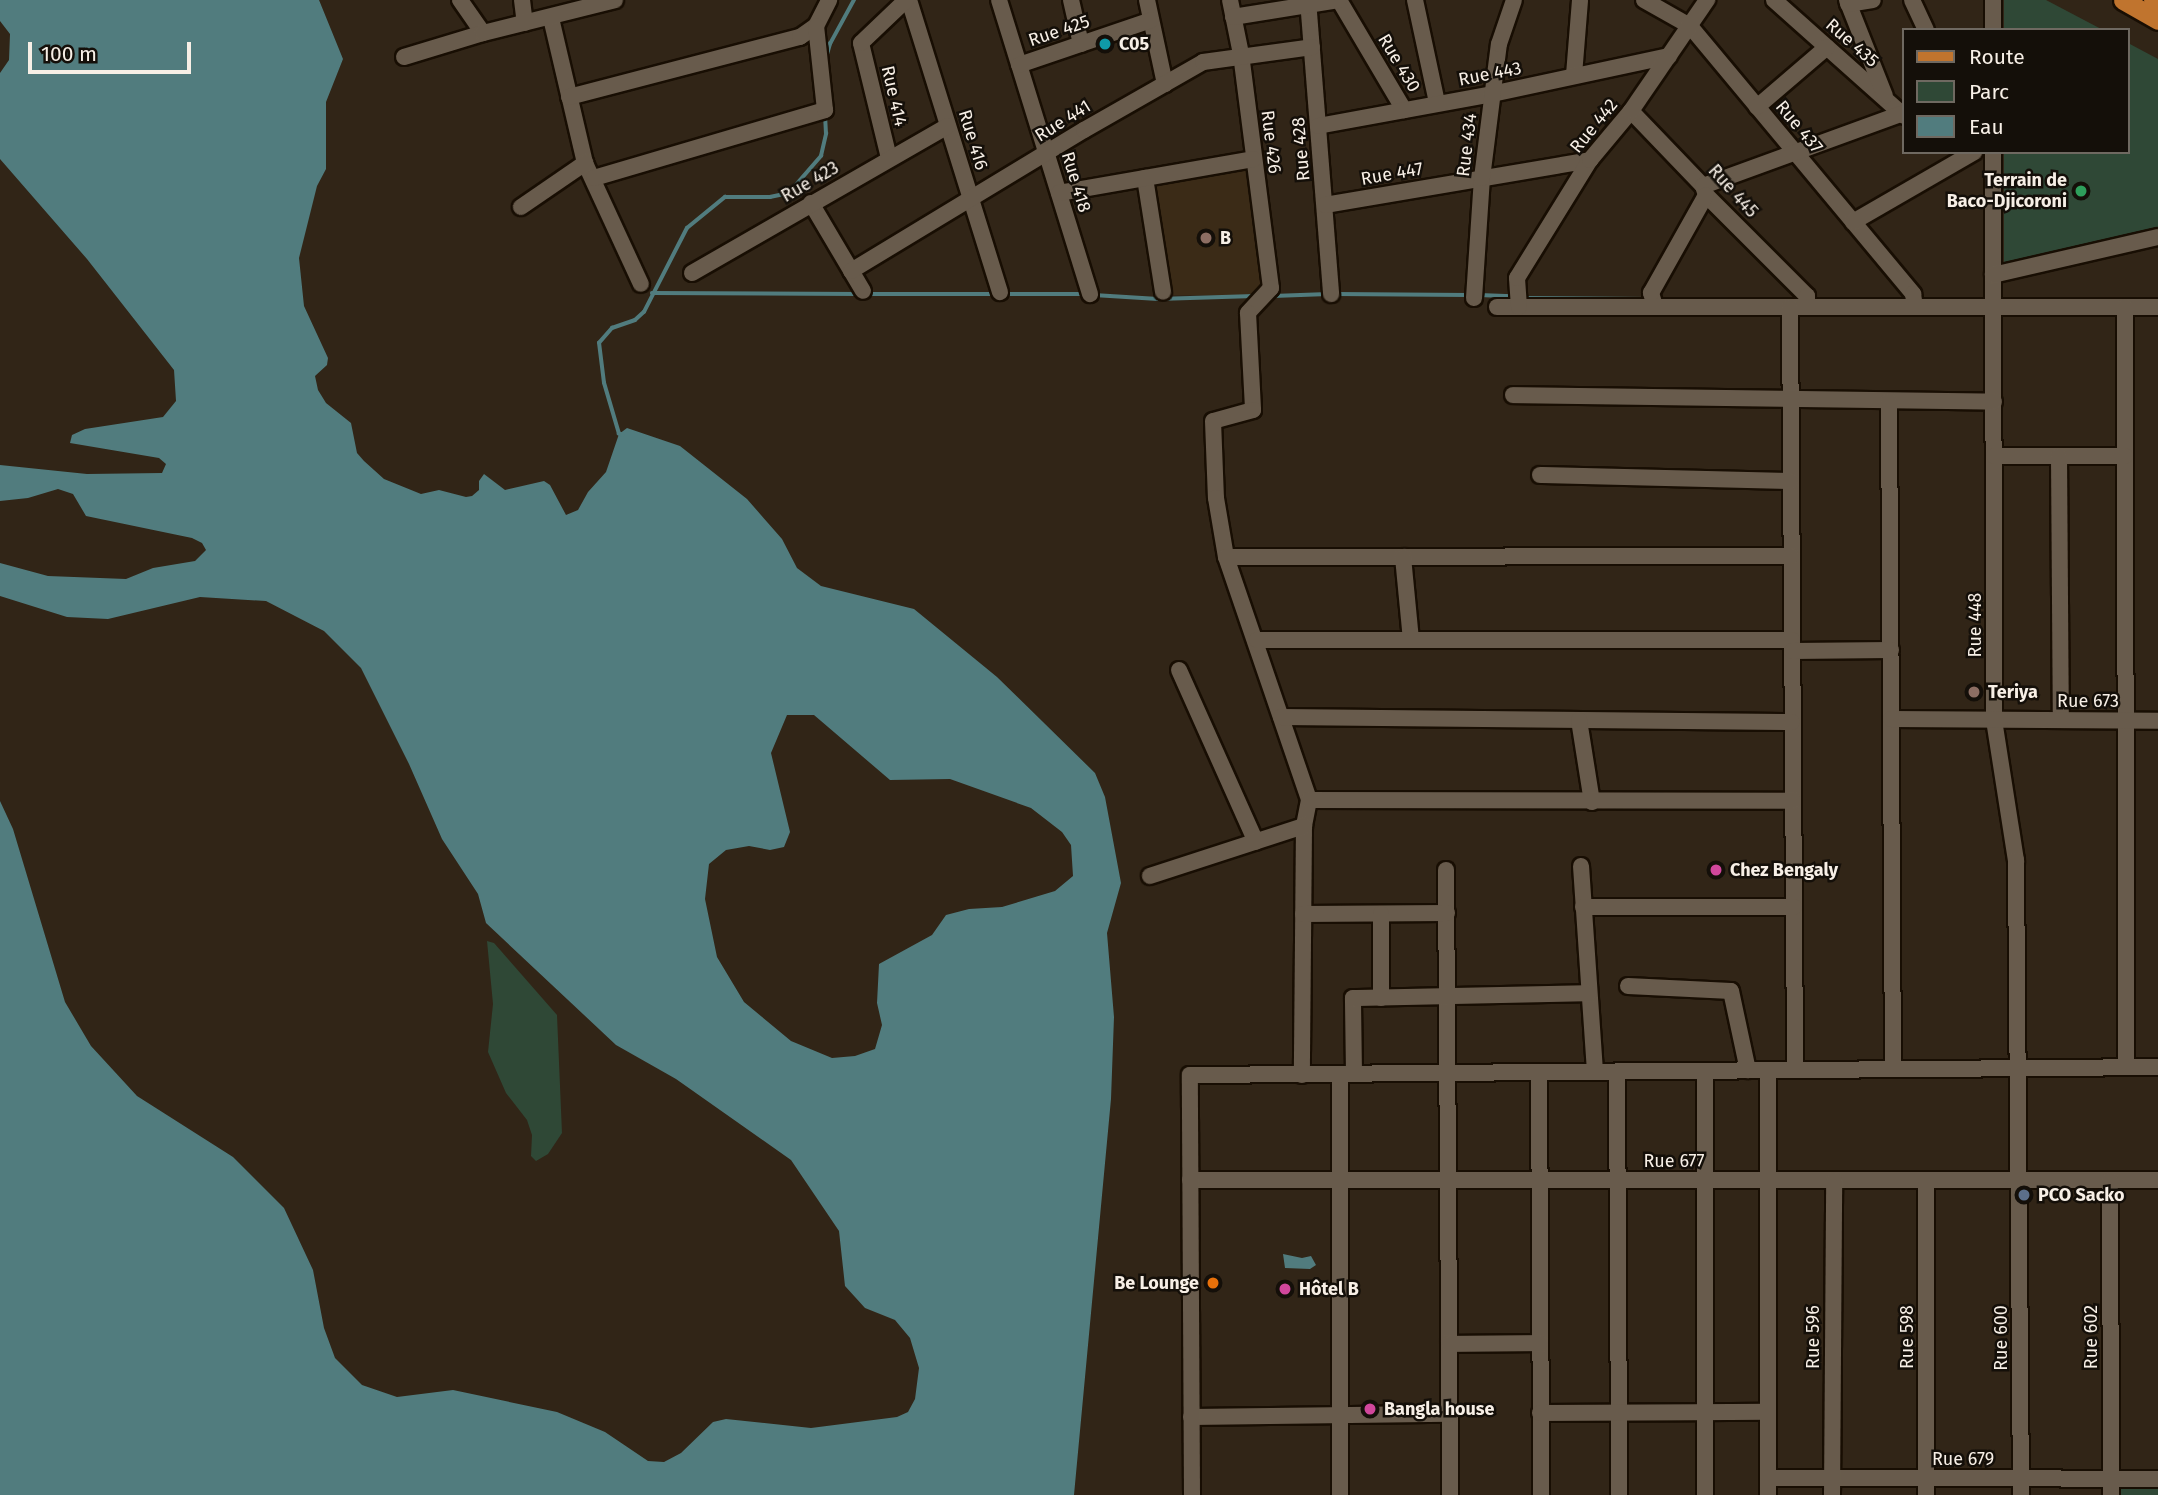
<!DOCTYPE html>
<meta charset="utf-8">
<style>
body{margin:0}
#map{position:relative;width:2158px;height:1495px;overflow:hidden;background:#312517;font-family:"Fira Sans",sans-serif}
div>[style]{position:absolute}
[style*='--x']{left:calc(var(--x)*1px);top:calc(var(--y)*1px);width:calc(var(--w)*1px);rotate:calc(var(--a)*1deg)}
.built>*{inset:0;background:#3b2b17}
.green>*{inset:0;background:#2f4836}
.water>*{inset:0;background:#517c7e}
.stream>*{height:3.5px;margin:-1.75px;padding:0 1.75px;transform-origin:1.75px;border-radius:1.75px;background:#517c7e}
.roads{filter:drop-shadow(2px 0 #180e03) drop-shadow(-2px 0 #180e03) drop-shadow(0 2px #180e03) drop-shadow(0 -2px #180e03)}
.minor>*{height:16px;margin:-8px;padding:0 8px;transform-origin:8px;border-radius:8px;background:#685b4c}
.major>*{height:19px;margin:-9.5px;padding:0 9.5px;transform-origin:9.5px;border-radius:9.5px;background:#c0742e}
.dots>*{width:19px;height:19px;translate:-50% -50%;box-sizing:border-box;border:4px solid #140f09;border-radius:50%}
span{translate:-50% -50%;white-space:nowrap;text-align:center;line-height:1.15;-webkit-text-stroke:5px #140f09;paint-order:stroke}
.street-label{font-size:18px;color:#f7efe6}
.poi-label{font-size:18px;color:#f7efe6;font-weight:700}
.left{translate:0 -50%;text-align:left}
.right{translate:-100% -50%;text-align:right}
.legend{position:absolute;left:1902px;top:28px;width:228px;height:126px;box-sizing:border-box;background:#140f09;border:2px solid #6f6961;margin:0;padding:9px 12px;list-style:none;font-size:21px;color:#f7efe6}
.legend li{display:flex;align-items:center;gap:14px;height:35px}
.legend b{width:35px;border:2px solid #6f6961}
.scale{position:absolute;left:28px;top:42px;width:163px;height:32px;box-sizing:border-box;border:4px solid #f7efe6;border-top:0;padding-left:9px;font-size:21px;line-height:24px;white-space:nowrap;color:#f7efe6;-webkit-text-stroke:5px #140f09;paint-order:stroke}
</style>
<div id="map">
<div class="built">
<i style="clip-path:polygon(1245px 169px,1262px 295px,1167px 295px,1149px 182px)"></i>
</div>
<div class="green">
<i style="clip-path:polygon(2004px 0,2046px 0,2103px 30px,2004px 30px)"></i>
<i style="clip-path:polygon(2128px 43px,2158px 59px,2158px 229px,2004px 269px,2004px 152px,2128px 152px)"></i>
<i style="clip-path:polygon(487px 941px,494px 943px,557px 1015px,562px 1133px,548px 1154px,536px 1161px,531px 1156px,532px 1135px,527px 1120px,506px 1093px,488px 1052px,493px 1004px)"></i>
<i style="clip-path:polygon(2116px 1487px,2158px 1487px,2158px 1495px,2116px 1495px)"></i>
</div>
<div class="water">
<i style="clip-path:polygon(evenodd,0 0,319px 0,343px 59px,326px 102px,326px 169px,317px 186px,299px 258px,304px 306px,328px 358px,327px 365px,315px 376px,318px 390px,326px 403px,351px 423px,357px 453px,364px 461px,384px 479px,421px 494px,439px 490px,466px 497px,472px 496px,479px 490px,479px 481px,484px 474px,505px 490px,544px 481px,550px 485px,566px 515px,578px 510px,588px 492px,606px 472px,619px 434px,627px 428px,680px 446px,747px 499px,782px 539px,797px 568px,821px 586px,914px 609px,997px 677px,1095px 773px,1105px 797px,1121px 883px,1107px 933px,1114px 1017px,1111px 1099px,1074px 1495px,0 1495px,0 801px,13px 829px,65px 1002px,91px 1046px,137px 1096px,233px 1157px,284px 1208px,313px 1270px,324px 1328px,335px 1358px,362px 1385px,397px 1397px,453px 1390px,557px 1412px,605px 1432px,648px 1461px,664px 1462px,681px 1453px,713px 1422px,726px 1419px,811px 1428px,897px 1417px,908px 1412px,915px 1399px,919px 1368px,910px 1338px,895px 1320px,865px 1308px,845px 1286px,839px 1231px,791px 1160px,676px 1079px,616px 1045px,486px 923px,478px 894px,442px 839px,409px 764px,361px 668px,324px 631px,266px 601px,200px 597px,108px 619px,67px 617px,0 596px,0 563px,48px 576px,126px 579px,153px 568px,195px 561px,206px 550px,202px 543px,192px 538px,86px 516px,73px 494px,58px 489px,28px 498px,0 501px,0 465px,87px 474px,162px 473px,166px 464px,159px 458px,70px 443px,72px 435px,85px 429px,163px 417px,176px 401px,174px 370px,87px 259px,0 159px,0 73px,9px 60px,10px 34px,0 21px,0 0,787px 715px,814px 715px,890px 780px,950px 779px,1031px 808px,1062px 832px,1071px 845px,1073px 876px,1055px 891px,1002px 907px,969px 909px,946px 915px,932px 935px,879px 964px,877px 1003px,882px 1025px,875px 1049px,855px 1056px,832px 1058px,791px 1041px,744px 1002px,717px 957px,705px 899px,709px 864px,726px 850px,749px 846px,770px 850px,784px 847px,790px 832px,771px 753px,787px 715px)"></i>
<i style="clip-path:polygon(1283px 1254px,1302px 1258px,1311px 1256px,1316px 1265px,1310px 1269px,1285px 1268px)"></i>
</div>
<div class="stream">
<i style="--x:826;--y:58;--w:15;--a:-74"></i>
<i style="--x:830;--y:44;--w:50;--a:-61.4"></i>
<i style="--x:652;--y:293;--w:207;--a:0.3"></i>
<i style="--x:867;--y:294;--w:129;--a:0"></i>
<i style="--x:1003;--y:294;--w:84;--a:0"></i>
<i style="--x:1336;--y:294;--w:132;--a:0.4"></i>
<i style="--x:1094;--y:295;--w:64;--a:3.6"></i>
<i style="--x:1158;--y:299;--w:96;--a:-1.8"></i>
<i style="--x:1479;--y:295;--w:33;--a:2"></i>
<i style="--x:1273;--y:296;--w:55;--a:-2.1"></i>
<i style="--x:1524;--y:298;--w:124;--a:0.5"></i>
<i style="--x:1656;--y:299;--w:118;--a:0"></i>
<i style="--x:623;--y:435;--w:4;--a:-166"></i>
<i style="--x:619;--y:434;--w:53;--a:-106.4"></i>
<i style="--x:604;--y:383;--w:40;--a:-97.1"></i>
<i style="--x:599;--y:343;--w:20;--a:-49"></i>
<i style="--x:612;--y:328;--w:24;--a:-19"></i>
<i style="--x:635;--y:320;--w:12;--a:-42"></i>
<i style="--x:644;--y:312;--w:94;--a:-62.9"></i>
<i style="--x:687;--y:228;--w:49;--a:-39.2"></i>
<i style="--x:725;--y:197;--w:45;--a:0"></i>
<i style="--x:770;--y:197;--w:19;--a:-12"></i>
<i style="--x:789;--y:193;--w:49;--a:-49.1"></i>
<i style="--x:821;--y:156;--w:23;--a:-77"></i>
<i style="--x:826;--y:134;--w:20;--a:-93"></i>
</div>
<div class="roads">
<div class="minor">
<i style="--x:460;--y:0;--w:40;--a:55.1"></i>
<i style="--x:522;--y:0;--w:23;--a:83"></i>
<i style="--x:909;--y:0;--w:306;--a:72.7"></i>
<i style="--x:999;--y:0;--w:308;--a:72.8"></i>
<i style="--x:1071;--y:0;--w:45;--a:77.2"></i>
<i style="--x:1147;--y:0;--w:86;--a:77.9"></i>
<i style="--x:1230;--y:0;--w:55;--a:78.5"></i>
<i style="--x:1241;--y:54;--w:236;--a:82.7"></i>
<i style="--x:1271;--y:288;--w:34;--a:133"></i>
<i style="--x:1248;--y:313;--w:97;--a:87"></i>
<i style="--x:1253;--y:410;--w:41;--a:164.6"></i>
<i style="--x:1213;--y:421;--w:77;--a:87.8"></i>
<i style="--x:1216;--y:498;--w:60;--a:80.4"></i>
<i style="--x:1226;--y:557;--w:257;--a:71.1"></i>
<i style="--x:1309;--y:800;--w:26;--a:101"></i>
<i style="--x:1304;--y:826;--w:249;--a:90.5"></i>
<i style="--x:1308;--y:0;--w:295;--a:85.5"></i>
<i style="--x:1339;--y:0;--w:128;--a:59.4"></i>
<i style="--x:1415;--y:0;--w:105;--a:77.9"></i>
<i style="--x:1644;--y:0;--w:53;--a:29.5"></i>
<i style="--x:1690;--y:26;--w:349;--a:50.2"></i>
<i style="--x:1913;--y:294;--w:13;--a:81"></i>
<i style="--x:1774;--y:0;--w:174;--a:41.7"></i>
<i style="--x:1847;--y:0;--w:103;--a:68.4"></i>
<i style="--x:1912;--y:0;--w:33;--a:65"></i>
<i style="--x:1993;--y:0;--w:30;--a:90"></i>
<i style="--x:1848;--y:4;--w:25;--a:-9"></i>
<i style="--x:1233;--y:17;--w:107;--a:-9.1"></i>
<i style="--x:551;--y:18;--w:149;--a:76.8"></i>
<i style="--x:585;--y:163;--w:133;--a:65.2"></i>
<i style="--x:404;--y:57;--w:83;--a:-16.9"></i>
<i style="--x:483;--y:33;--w:136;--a:-14"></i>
<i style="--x:1019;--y:65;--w:139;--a:-18.8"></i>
<i style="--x:1574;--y:75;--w:75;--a:-85.4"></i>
<i style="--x:569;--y:97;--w:239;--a:-14.6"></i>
<i style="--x:800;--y:37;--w:19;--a:-35"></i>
<i style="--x:816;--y:26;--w:29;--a:-63"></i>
<i style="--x:1757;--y:107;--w:92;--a:-40.6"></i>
<i style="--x:1631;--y:111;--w:104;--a:46.2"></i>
<i style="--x:1703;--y:186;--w:9;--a:72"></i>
<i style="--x:1706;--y:195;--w:143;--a:45"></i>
<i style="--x:1807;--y:296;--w:11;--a:90"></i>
<i style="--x:1318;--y:126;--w:177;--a:-10.4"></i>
<i style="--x:1492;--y:94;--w:181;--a:-12.1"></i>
<i style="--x:1993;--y:152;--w:568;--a:89.9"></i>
<i style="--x:1994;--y:720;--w:142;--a:81.1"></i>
<i style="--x:2016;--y:860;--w:635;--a:89.55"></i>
<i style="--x:889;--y:158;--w:118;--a:-103.7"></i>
<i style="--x:861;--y:43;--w:62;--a:-43.7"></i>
<i style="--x:594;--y:178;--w:241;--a:-16.4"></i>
<i style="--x:825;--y:110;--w:84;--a:-96.1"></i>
<i style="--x:1145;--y:178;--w:115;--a:81"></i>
<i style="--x:1703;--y:186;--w:211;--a:-20"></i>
<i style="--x:1059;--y:193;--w:197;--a:-9.9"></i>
<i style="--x:811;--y:203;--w:102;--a:59.4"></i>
<i style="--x:1325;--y:205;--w:269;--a:-9.6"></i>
<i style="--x:521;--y:207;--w:78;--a:-34.5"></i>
<i style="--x:1853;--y:222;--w:140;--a:-30"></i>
<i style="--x:851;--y:271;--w:272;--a:-31.2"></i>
<i style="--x:1084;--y:130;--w:137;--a:-29.7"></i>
<i style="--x:1203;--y:62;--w:110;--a:-7.8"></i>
<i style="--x:692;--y:273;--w:295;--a:-29.9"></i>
<i style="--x:1993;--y:275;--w:169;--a:-13"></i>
<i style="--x:1474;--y:298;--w:120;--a:-86.2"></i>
<i style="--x:1482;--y:178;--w:135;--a:-82.8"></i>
<i style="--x:1499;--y:44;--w:46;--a:-71.2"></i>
<i style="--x:1655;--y:306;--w:14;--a:-107"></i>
<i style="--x:1651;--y:293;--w:112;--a:-60.7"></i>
<i style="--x:1497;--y:307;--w:661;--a:0"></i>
<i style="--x:1519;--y:307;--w:29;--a:-94"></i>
<i style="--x:1517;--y:278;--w:139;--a:-58.3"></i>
<i style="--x:1590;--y:160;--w:64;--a:-50.1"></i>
<i style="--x:1631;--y:111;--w:135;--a:-55.6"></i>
<i style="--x:1790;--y:307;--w:763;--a:89.62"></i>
<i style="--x:2125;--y:307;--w:760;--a:89.92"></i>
<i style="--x:1513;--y:395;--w:481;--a:0.8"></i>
<i style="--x:1889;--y:401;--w:668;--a:89.66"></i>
<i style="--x:1994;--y:456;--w:131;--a:0"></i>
<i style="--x:2059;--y:456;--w:264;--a:89.6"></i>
<i style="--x:1540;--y:475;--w:251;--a:1.4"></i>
<i style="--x:1226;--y:557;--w:565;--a:-0.1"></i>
<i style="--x:1403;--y:557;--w:83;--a:84.5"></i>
<i style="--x:1257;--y:640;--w:535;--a:0"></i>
<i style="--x:1792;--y:651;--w:99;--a:-0.6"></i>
<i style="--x:1179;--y:670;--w:188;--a:65.9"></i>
<i style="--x:1281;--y:717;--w:511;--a:0.56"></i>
<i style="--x:1891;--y:719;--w:267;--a:0.4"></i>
<i style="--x:1579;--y:720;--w:83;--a:81"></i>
<i style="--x:1309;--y:800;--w:484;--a:0.1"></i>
<i style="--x:1581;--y:866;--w:206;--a:86.1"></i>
<i style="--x:1446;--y:870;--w:625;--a:89.63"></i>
<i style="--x:1150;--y:876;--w:162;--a:-18"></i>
<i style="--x:1583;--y:907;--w:211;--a:0"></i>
<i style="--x:1303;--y:914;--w:144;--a:-0.4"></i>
<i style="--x:1381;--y:914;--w:84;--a:90"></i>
<i style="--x:1628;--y:986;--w:103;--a:2.8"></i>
<i style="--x:1731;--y:991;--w:81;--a:77.9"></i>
<i style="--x:1539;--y:1072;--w:423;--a:89.7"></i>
<i style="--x:1617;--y:1072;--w:423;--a:89.7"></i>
<i style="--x:1354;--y:1074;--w:76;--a:-90.8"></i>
<i style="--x:1353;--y:998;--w:236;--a:-1.2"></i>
<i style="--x:1190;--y:1180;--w:968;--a:0"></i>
<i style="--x:1926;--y:1180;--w:315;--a:90"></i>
<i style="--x:2110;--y:1180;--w:315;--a:89.8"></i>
<i style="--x:1449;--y:1344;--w:91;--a:-0.6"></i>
<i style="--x:1540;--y:1413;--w:228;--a:-0.3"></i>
<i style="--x:1191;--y:1417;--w:258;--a:-0.7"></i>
<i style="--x:1768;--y:1478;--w:390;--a:0.1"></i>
<i style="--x:1192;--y:1495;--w:420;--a:-90.3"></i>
<i style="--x:1190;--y:1075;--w:968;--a:-0.47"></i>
<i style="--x:1340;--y:1495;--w:421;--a:-90"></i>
<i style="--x:1705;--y:1495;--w:424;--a:-90"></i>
<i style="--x:1768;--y:1495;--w:425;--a:-90"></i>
<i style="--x:1832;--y:1495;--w:315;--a:-89.6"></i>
</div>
<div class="major">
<i style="--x:2123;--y:0;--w:40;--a:29.7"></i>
<i style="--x:2153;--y:0;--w:6;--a:31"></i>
</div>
</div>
<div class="dots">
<i style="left:1105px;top:44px;background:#0f9aa8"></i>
<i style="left:2081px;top:191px;background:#2e9e5b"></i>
<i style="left:1206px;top:238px;background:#8d6e63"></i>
<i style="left:1974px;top:692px;background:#8d6e63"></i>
<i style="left:1716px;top:870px;background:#d1479c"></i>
<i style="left:2024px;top:1195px;background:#5c6f8a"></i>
<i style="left:1213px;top:1283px;background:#e8710a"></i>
<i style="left:1285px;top:1289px;background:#d1479c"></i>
<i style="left:1370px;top:1409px;background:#d1479c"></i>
</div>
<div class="street-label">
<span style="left:1059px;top:31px;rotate:-19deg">Rue 425</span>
<span style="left:1852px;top:43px;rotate:41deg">Rue 435</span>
<span style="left:1399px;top:63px;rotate:59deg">Rue 430</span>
<span style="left:1490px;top:74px;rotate:-11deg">Rue 443</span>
<span style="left:894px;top:96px;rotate:77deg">Rue 414</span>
<span style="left:1063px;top:121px;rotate:-32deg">Rue 441</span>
<span style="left:1594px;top:126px;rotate:-51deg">Rue 442</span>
<span style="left:1799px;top:127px;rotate:50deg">Rue 437</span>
<span style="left:973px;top:140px;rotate:73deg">Rue 416</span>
<span style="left:1271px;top:142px;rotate:83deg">Rue 426</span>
<span style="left:1467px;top:145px;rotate:-83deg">Rue 434</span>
<span style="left:1301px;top:149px;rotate:-95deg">Rue 428</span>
<span style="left:1392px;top:174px;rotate:-10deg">Rue 447</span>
<span style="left:810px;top:182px;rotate:-30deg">Rue 423</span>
<span style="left:1076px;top:182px;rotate:73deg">Rue 418</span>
<span style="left:1733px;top:191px;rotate:48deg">Rue 445</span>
<span style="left:1975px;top:625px;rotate:-90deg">Rue 448</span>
<span style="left:2088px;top:701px">Rue 673</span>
<span style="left:1674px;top:1161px">Rue 677</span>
<span style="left:1813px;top:1337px;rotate:-90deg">Rue 596</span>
<span style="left:1907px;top:1337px;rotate:-90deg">Rue 598</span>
<span style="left:2091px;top:1337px;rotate:-90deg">Rue 602</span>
<span style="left:2001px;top:1338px;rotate:-90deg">Rue 600</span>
<span style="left:1963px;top:1459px">Rue 679</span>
</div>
<div class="poi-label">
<span class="left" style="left:1119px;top:44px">C05</span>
<span class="right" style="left:2067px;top:191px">Terrain de<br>Baco-Djicoroni</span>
<span class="left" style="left:1220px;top:238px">B</span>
<span class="left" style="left:1988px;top:692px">Teriya</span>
<span class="left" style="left:1730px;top:870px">Chez Bengaly</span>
<span class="left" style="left:2038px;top:1195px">PCO Sacko</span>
<span class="right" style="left:1199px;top:1283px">Be Lounge</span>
<span class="left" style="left:1299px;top:1289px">Hôtel B</span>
<span class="left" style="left:1384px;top:1409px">Bangla house</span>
</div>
<ul class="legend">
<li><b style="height:9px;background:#c0742e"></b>Route</li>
<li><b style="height:19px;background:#2f4836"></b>Parc</li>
<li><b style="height:19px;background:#517c7e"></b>Eau</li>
</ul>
<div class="scale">100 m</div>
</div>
